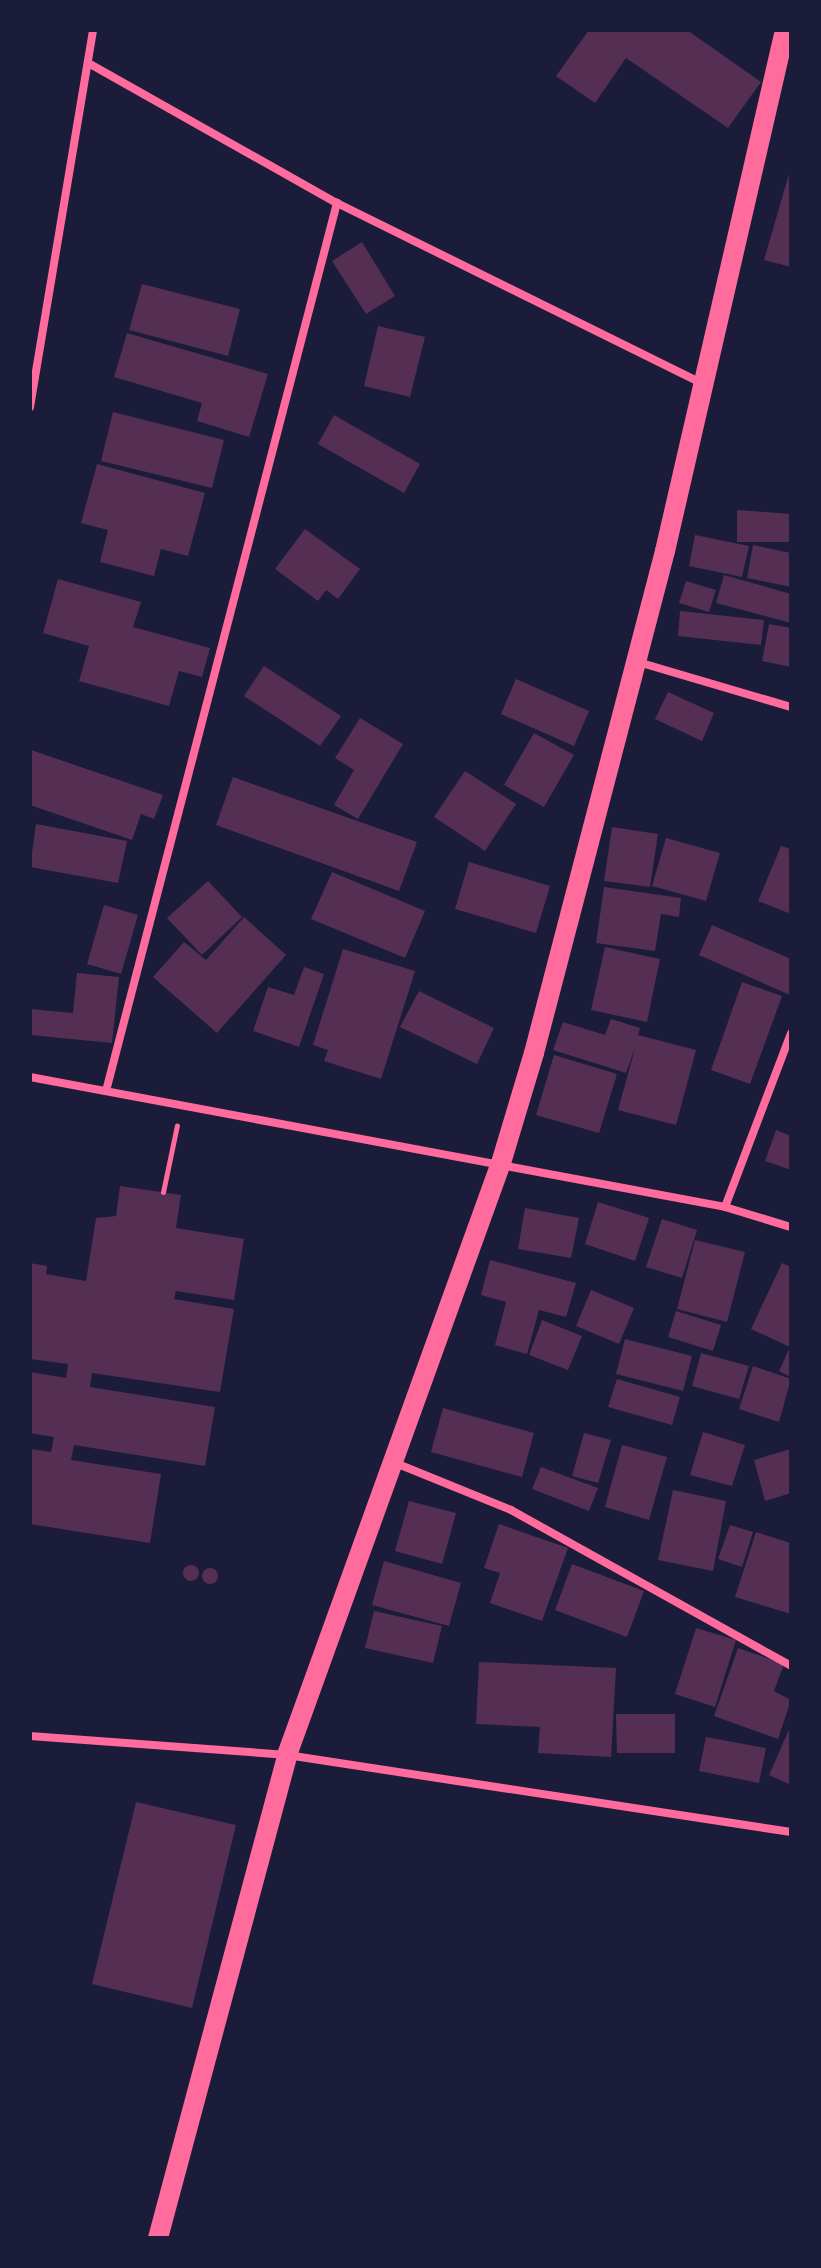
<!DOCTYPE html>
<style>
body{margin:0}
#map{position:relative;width:821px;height:2268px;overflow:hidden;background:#1b1b3a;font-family:Jost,sans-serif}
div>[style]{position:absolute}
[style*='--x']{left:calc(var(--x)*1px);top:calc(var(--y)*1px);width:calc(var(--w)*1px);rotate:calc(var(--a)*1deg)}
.building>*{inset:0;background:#542f53}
.round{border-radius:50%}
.path>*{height:5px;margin:-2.5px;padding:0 2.5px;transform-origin:2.5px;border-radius:2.5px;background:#ff6b9d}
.minor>*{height:8px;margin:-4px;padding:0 4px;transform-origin:4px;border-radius:4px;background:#ff6b9d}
.primary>*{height:20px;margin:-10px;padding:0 10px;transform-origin:10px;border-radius:10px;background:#ff6b9d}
span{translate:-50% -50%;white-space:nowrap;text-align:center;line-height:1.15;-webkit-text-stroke:8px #1b1b3a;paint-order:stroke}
.frame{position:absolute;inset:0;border:32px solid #1b1b3a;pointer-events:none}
</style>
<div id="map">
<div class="building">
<i style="clip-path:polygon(589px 30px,687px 30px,761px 82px,728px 128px,626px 58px,595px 103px,556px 76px)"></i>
<i style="clip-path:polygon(791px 167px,791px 267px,764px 260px)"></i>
<i style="clip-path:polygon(362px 242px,395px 296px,366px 314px,332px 261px)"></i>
<i style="clip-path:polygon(142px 284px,240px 309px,228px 356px,129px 330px)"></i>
<i style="clip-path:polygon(378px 326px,425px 337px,410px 397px,364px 386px)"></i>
<i style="clip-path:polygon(127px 333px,268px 374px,249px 437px,197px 421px,202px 403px,114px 377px)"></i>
<i style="clip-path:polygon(113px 412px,224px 440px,212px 488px,101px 461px)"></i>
<i style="clip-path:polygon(334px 415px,420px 464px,404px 493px,318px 444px)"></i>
<i style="clip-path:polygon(97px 464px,205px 493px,188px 556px,161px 549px,154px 576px,100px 562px,108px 530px,81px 523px)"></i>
<i style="clip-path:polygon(737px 510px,791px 514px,791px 542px,737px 542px)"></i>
<i style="clip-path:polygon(305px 529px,360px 569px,338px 599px,326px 590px,318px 601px,275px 569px)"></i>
<i style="clip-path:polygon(695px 535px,749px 546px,742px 577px,689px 566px)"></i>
<i style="clip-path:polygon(753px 545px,791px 553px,791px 587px,747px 578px)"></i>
<i style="clip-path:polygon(724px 575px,791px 594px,791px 623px,716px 603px)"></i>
<i style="clip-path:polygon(58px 579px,141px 602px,133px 627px,210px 648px,202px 677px,179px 671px,169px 706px,79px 681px,89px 646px,43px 633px)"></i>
<i style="clip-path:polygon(686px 581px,716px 590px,709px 612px,679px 603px)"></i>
<i style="clip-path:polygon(680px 611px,764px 620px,761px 645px,678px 636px)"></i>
<i style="clip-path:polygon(769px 624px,791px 628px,791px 667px,762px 661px)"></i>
<i style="clip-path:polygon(264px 666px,341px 716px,320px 746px,244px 696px)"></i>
<i style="clip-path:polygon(516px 679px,589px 711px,574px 746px,501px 714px)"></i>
<i style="clip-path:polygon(668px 692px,714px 713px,702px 741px,655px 719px)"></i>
<i style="clip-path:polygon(360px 718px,403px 744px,358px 819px,334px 805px,354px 770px,335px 758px)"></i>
<i style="clip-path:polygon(534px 733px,574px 755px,544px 807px,504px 785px)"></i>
<i style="clip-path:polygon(31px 750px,163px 795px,154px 819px,141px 814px,132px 840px,30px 805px)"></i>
<i style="clip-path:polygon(465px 771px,516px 804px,485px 851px,434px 817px)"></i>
<i style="clip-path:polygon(233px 777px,417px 842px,399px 891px,216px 825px)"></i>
<i style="clip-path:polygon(36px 824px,127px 841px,118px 883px,30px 867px)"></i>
<i style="clip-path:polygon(612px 827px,658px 834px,650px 887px,604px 881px)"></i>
<i style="clip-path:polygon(666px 838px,720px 853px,706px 901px,652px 886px)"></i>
<i style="clip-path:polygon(781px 846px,791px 849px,791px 914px,758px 901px)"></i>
<i style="clip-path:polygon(469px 862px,550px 886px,536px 933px,455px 909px)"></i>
<i style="clip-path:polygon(332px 872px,425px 911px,405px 958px,311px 919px)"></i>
<i style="clip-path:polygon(208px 881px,242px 917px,202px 955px,167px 918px)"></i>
<i style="clip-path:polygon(604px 887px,681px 898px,679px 917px,661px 914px,655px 951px,596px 943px)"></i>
<i style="clip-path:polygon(104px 905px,138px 915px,121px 974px,87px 964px)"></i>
<i style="clip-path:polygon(244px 917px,286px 955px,217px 1033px,153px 977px,184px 942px,206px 960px)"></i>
<i style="clip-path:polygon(712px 925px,791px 959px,790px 995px,699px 955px)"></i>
<i style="clip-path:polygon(605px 947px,660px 959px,647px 1022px,591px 1010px)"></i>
<i style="clip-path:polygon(343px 949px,415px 971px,381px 1079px,324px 1061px,328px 1050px,313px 1045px)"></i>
<i style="clip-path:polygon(304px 967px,324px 974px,299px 1047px,253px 1031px,268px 987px,294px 995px)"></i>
<i style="clip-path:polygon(77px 973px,119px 977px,112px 1043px,30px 1035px,30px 1009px,73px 1013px)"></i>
<i style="clip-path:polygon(742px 982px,782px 996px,750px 1084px,711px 1070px)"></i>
<i style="clip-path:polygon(419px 991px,494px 1028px,477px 1064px,400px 1027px)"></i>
<i style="clip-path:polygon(611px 1019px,640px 1028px,638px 1035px,696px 1050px,676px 1125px,618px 1110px,636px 1045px,626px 1073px,553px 1050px,563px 1022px,605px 1035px)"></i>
<i style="clip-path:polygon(554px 1055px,617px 1074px,599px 1133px,536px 1115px)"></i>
<i style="clip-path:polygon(776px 1130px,791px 1136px,791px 1170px,765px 1161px)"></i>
<i style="clip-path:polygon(120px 1186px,181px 1195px,176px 1228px,244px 1239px,234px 1300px,176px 1291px,174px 1299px,234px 1309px,220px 1392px,92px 1373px,90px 1387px,215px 1407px,205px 1466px,74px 1445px,71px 1460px,161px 1474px,150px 1543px,30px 1524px,30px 1449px,51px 1452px,54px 1437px,30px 1433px,30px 1372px,66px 1378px,68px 1364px,30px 1359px,30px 1263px,47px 1266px,46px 1274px,86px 1281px,96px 1218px,116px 1216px)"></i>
<i style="clip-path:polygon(598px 1202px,649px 1218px,635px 1261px,585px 1244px)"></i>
<i style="clip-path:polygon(525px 1208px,579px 1218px,571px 1258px,518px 1249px)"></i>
<i style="clip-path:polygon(662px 1219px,697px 1230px,682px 1278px,646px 1267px)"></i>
<i style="clip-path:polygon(695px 1240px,745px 1252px,727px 1322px,677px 1309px)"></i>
<i style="clip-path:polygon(490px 1260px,576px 1283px,566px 1317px,539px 1310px,527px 1354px,495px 1345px,506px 1302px,481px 1295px)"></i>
<i style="clip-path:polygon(782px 1263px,791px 1267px,791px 1377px,779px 1371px,790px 1347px,751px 1329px)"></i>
<i style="clip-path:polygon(591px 1290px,634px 1308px,619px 1344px,576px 1326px)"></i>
<i style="clip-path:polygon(676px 1311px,721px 1325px,713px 1351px,668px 1337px)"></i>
<i style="clip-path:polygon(542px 1320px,582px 1336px,568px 1370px,529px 1355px)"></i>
<i style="clip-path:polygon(625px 1339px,692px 1356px,683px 1391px,616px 1374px)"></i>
<i style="clip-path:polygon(701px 1353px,749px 1366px,739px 1399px,692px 1386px)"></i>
<i style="clip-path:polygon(753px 1366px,791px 1379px,779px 1422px,739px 1409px)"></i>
<i style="clip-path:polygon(617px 1379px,680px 1397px,672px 1425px,608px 1407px)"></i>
<i style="clip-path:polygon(443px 1408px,534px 1433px,522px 1477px,431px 1452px)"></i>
<i style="clip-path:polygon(703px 1432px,745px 1445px,732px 1486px,690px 1475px)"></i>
<i style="clip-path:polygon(584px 1433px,611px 1440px,598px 1483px,572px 1476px)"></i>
<i style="clip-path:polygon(622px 1445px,667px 1457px,649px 1520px,605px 1507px)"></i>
<i style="clip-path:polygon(791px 1449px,791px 1493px,765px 1501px,754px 1460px)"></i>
<i style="clip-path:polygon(541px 1467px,598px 1488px,589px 1511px,532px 1489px)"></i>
<i style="clip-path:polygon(673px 1490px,726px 1501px,713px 1571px,658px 1560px)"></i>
<i style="clip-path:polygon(409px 1501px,456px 1513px,442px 1564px,395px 1551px)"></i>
<i style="clip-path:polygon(499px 1524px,568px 1548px,542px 1621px,490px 1603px,500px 1573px,484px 1568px)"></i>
<i style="clip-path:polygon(730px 1525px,753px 1532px,742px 1567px,718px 1559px)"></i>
<i style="clip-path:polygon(756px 1532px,791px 1543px,791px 1614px,735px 1597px)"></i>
<i style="clip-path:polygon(384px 1561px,461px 1583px,449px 1626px,372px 1605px)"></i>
<i style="clip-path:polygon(572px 1564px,644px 1591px,627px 1637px,555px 1610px)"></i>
<i class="round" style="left:183px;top:1565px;width:16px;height:16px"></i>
<i class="round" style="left:202px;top:1568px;width:16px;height:16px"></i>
<i style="clip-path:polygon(374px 1611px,442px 1626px,433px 1663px,365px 1648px)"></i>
<i style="clip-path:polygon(696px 1628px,736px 1640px,715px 1707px,675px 1694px)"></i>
<i style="clip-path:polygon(738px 1648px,784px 1664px,774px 1691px,791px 1700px,778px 1739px,714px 1716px)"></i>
<i style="clip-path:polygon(479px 1662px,616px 1668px,611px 1757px,538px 1753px,540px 1727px,476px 1724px)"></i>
<i style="clip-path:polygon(616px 1714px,675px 1714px,675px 1753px,617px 1753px)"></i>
<i style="clip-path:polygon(791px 1725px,791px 1785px,769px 1775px)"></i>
<i style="clip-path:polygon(706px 1737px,766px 1748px,759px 1783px,699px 1771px)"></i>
<i style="clip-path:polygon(136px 1802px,236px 1825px,192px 2008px,92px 1984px)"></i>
</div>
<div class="path">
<i style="--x:163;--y:1192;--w:68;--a:-78.2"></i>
</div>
<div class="minor">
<i style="--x:90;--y:64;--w:283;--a:29.4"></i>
<i style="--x:337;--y:203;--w:406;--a:26.3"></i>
<i style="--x:30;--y:407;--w:382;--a:-80.5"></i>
<i style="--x:638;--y:662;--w:159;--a:16.4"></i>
<i style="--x:30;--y:1077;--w:707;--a:10.59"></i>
<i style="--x:725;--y:1207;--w:69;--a:16.9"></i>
<i style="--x:106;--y:1091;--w:918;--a:-75.42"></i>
<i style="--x:725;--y:1207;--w:186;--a:-69.2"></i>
<i style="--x:393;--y:1462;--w:127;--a:22.1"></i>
<i style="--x:511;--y:1510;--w:321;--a:29.1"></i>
<i style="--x:30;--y:1736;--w:258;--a:4.2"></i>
<i style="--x:287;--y:1755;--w:510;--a:8.69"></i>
</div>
<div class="primary">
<i style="--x:158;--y:2238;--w:500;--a:-75"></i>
<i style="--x:287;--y:1755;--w:629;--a:-70.13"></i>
<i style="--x:501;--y:1163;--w:115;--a:-73.3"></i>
<i style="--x:534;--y:1053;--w:519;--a:-75.37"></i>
<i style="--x:665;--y:551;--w:535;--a:-77.03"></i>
</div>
<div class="frame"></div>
</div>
